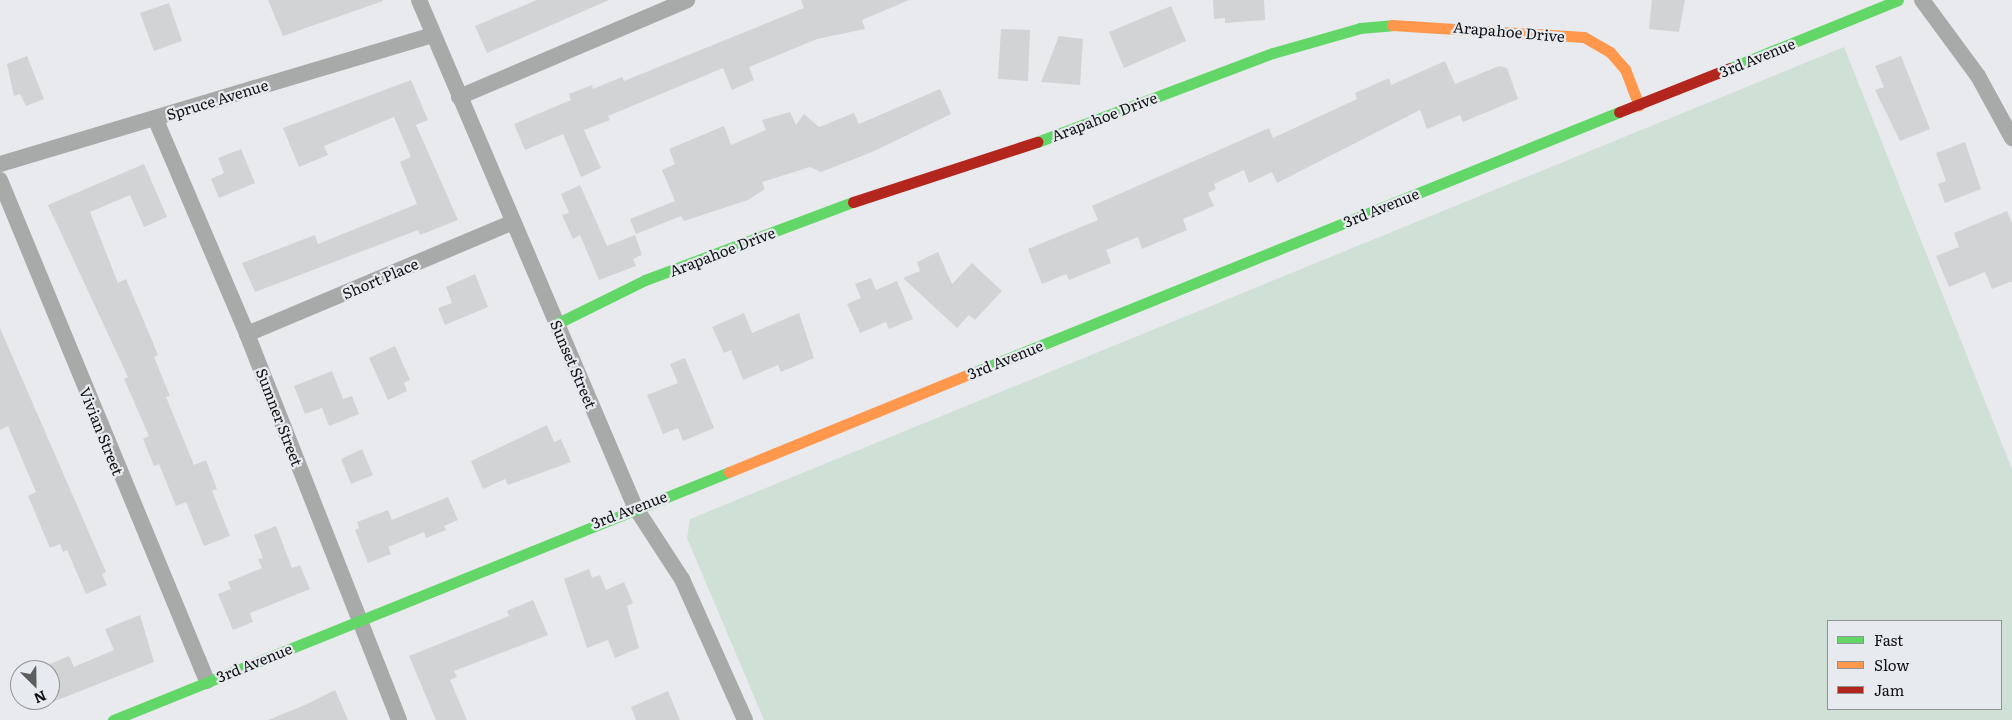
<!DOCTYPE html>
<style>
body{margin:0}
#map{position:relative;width:2012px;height:720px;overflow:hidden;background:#e8eaed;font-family:Literata,serif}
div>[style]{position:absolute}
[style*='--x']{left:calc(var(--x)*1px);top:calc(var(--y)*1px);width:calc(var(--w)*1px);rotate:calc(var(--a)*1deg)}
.green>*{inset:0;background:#cfe0d7}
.building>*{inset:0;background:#d2d3d5}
.street>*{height:16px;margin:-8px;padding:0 8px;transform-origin:8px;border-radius:8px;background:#a8a9a9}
.fast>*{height:11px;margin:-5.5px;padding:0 5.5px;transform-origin:5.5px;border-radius:5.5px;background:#63d668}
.slow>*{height:11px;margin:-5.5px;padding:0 5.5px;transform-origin:5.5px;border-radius:5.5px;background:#ff974d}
.jam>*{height:11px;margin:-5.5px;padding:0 5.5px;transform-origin:5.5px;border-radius:5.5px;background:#b3261e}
span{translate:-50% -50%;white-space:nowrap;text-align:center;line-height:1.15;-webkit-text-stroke:4.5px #e7eaee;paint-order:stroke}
.street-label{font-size:15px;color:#111213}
.legend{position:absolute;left:1827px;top:620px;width:175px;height:90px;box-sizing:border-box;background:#e7eaee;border:1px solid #919496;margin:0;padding:6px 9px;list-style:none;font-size:15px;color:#111213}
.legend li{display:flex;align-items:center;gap:10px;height:25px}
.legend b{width:25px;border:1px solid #919496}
.north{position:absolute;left:10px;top:660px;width:50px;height:50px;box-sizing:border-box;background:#e7eaee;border:1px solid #919496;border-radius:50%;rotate:157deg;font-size:14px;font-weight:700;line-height:20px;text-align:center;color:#111213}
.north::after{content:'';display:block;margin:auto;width:18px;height:22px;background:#5c5e5f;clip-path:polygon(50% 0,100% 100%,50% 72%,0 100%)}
</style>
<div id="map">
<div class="green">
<i style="clip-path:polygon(evenodd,1844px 47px,2012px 469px,2012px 720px,764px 720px,687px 538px,690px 519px,1844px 47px,1828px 621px,2001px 621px,2001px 709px,1828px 709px,1828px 621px)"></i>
</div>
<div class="building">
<i style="clip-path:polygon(268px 0,383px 0,383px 1px,283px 36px)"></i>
<i style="clip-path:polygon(537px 0,609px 0,487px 53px,475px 26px)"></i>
<i style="clip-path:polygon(801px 0,909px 0,862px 20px,865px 29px,817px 39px,749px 67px,754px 80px,732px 90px,723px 68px,608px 116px,610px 120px,584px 130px,601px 168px,581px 177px,563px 134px,525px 150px,514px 124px,571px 100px,569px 94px,592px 85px,593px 89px,622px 77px,624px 81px,804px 8px)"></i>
<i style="clip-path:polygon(1213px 0,1264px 0,1265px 20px,1225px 23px,1225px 18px,1214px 19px)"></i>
<i style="clip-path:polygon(1652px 0,1685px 0,1679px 32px,1649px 29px)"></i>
<i style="clip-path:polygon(169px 3px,182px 41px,154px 51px,140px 13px)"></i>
<i style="clip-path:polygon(1171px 6px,1186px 41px,1124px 68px,1109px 32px)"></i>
<i style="clip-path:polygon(1001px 29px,1030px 30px,1028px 81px,998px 79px)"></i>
<i style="clip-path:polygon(1059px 36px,1083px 39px,1080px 85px,1041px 82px)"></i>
<i style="clip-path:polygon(27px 56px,44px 99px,26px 106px,20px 94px,14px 96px,7px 64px)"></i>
<i style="clip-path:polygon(1901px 56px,1930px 129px,1900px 141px,1875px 90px,1884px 87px,1875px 66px)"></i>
<i style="clip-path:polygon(1445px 61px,1455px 84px,1499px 66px,1507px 68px,1518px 99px,1463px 122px,1460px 115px,1427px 129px,1420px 110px,1277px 183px,1272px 172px,1249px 183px,1244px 170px,1214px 184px,1216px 189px,1208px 193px,1214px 206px,1183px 219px,1187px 230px,1142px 249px,1138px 237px,1106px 250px,1111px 263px,1069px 280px,1066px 274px,1042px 284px,1028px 249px,1098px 220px,1092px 206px,1269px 128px,1273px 138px,1357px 99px,1355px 93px,1389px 78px,1391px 85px)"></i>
<i style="clip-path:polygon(411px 80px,428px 120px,416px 125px,458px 220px,420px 235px,418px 230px,255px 292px,242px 263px,315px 235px,318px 244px,417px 204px,400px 162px,411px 157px,394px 117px,324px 146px,328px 155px,299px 167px,283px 128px)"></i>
<i style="clip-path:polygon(940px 89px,951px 114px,872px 152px,821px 172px,810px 167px,762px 182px,765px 189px,748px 200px,684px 221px,681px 216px,636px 234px,630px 219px,675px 201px,662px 170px,675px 164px,669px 149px,724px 126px,731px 145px,766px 130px,762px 120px,790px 112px,796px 125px,804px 114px,819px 127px,854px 113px,859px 124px)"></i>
<i style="clip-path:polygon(1965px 142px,1981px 189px,1945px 203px,1938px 184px,1946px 181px,1936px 153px)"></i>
<i style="clip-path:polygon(241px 149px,255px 183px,219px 198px,211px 179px,224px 173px,218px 158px)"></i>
<i style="clip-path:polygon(144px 164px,167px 217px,144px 227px,130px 195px,90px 212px,118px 283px,126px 279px,151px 338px,158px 355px,154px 357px,170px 396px,166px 397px,194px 465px,206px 460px,217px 489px,212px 491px,230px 536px,204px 546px,186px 502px,176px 506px,159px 464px,154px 466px,143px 439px,149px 436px,124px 379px,128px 377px,48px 205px)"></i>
<i style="clip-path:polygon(580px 185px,607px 246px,635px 235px,642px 255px,633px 259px,636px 266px,599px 280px,580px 235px,573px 239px,562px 215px,569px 213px,561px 194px)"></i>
<i style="clip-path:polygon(2007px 211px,2012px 223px,2012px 281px,1992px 289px,1985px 272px,1949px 287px,1936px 256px,1959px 247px,1954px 233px)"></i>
<i style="clip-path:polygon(938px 252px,952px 284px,972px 263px,1002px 291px,975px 320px,969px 315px,957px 328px,903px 278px,920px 271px,917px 262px)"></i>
<i style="clip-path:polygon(475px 274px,488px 307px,445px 325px,438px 308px,452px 303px,446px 287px)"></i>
<i style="clip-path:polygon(871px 278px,876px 290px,897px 281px,913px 319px,889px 329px,886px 322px,860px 333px,847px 304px,861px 298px,855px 284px)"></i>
<i style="clip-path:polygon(744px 313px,752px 333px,799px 313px,814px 358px,781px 372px,778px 365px,743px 380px,731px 350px,724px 353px,712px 327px)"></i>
<i style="clip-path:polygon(0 328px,106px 572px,102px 574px,107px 585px,86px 594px,67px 550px,63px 552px,60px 544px,50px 548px,28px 496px,36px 492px,8px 426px,0 430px)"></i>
<i style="clip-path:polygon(395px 346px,410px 380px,404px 383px,407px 391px,388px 400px,369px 358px)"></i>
<i style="clip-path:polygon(685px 358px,714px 428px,683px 441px,678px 428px,663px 434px,647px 395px,678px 383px,670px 364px)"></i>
<i style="clip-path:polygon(332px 371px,343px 399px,352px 396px,359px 414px,329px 426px,322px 408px,305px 414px,294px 386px)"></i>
<i style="clip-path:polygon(547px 425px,554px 442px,561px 439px,571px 462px,508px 485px,505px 479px,483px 489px,471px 461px)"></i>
<i style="clip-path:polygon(362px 449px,373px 475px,351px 484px,341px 459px)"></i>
<i style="clip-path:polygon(448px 497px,458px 520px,444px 526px,446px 530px,426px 538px,424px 532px,388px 547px,391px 554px,368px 563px,355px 530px,359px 528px,357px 522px,388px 510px,392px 520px)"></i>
<i style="clip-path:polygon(276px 526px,292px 568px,300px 565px,310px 589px,250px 613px,253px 622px,233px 630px,218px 594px,231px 589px,228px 582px,262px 568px,258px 559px,263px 558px,254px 535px)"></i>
<i style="clip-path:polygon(589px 569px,592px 578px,600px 575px,606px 590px,624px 582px,633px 603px,627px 606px,639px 648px,615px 658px,608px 640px,587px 648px,564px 579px)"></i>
<i style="clip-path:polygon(533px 600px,548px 635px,454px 671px,457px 677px,450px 680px,467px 720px,436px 720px,409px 656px,509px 616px,507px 611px)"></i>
<i style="clip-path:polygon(140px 615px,154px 662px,50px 703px,50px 664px,69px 656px,74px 667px,114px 650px,105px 629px)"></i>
<i style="clip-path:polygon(335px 690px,348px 720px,268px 720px,305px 705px)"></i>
<i style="clip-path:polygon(668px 691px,680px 720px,636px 720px,631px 707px)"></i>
</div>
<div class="street">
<i style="--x:419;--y:0;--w:551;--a:66.92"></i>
<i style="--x:635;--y:507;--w:86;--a:56.9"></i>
<i style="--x:682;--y:579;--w:154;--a:65.9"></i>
<i style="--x:1922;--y:0;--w:94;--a:53.6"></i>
<i style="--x:1978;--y:76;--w:71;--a:61.3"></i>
<i style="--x:459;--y:97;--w:248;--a:-23"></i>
<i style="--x:155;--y:118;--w:235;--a:66.9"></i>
<i style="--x:247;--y:334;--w:415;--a:68.5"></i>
<i style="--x:0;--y:164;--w:452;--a:-16.6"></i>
<i style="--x:0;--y:180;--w:542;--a:67.55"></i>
<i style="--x:247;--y:334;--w:289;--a:-22.8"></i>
</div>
<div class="fast">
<i style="--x:1730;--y:68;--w:181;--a:-22"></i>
<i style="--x:1037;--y:142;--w:252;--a:-20.7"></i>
<i style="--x:1273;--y:53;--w:91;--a:-16"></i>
<i style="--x:1360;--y:28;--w:32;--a:-5"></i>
<i style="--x:556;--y:324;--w:99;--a:-26.3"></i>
<i style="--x:645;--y:280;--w:222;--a:-20.6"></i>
<i style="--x:972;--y:373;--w:698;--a:-21.97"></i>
<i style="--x:113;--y:720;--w:664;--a:-21.93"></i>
</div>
<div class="slow">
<i style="--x:1392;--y:25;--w:192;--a:3.6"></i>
<i style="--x:1584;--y:37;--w:30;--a:30"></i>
<i style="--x:1610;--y:52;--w:23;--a:49"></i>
<i style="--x:1625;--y:69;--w:39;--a:69"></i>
<i style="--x:729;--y:472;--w:262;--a:-22.2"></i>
</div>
<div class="jam">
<i style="--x:1619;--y:112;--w:119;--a:-21.6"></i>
<i style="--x:853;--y:202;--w:194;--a:-18.1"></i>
</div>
<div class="street-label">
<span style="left:1509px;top:31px;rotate:5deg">Arapahoe Drive</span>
<span style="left:1757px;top:57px;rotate:-22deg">3rd Avenue</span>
<span style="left:217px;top:99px;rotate:-17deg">Spruce Avenue</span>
<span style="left:1104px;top:116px;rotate:-21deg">Arapahoe Drive</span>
<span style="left:1381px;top:207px;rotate:-22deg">3rd Avenue</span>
<span style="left:722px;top:251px;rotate:-21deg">Arapahoe Drive</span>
<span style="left:380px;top:278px;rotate:-23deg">Short Place</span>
<span style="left:1005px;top:359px;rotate:-22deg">3rd Avenue</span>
<span style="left:574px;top:364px;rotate:67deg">Sunset Street</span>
<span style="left:280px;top:417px;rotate:69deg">Sumner Street</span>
<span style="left:102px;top:431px;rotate:68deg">Vivian Street</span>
<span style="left:629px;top:509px;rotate:-21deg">3rd Avenue</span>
<span style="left:254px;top:662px;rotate:-22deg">3rd Avenue</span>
</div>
<ul class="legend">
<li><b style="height:6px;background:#63d668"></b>Fast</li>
<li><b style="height:6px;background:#ff974d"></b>Slow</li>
<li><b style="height:6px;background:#b3261e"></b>Jam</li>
</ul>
<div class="north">N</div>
</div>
